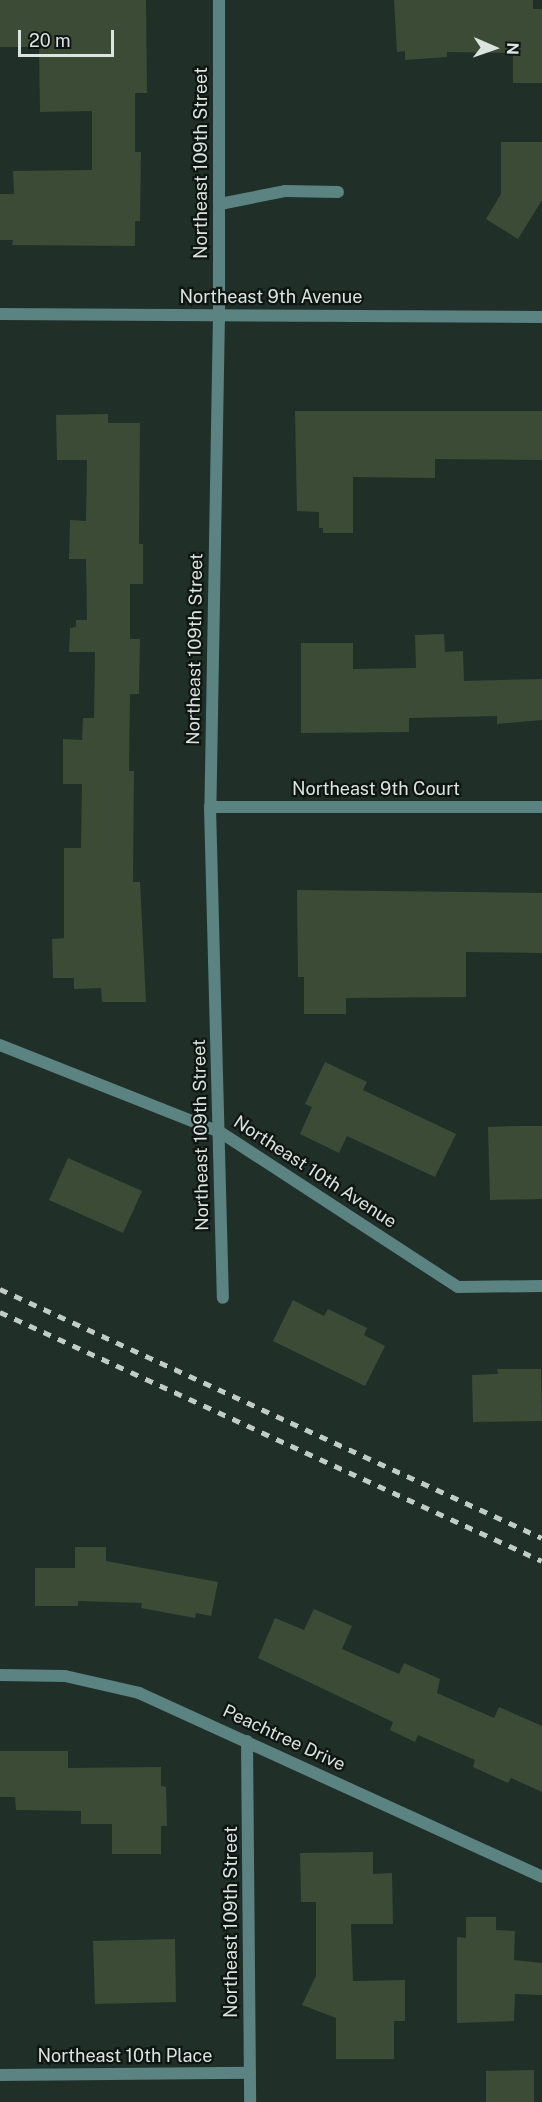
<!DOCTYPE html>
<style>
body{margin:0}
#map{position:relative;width:542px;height:2102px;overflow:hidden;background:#212f29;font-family:"Public Sans",sans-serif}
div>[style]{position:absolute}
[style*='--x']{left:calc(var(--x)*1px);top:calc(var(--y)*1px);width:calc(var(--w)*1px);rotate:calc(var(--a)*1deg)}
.building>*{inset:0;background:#3c4b36}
.lane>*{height:12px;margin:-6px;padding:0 6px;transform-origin:6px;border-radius:6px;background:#5a8381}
.street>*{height:12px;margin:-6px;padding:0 6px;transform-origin:6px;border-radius:6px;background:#5a8381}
.rail>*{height:4.5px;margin-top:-2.25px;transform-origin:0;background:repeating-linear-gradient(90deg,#c2ccc7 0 8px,transparent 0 16px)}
span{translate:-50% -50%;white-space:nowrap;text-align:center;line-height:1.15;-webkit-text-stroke:4.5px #0f1513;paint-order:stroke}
.street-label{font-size:18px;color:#dbe4df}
.north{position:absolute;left:464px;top:18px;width:60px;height:60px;-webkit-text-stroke:4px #0f1513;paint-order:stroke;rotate:92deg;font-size:16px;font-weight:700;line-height:24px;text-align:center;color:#dbe4df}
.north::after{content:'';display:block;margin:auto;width:21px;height:27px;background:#dbe4df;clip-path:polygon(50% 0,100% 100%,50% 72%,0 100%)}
.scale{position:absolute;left:18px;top:30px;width:96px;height:27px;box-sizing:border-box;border:3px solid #dbe4df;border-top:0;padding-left:8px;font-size:18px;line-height:21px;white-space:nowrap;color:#dbe4df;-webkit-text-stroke:4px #0f1513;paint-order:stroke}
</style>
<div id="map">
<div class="building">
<i style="clip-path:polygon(0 0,146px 0,147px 93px,135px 93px,135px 152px,141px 152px,140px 221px,135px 221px,135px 246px,12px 245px,13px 240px,0 240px,0 194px,14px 194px,13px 171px,92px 170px,92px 111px,40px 112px,39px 47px,0 47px)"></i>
<i style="clip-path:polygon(394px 0,533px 0,533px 9px,542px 9px,542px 83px,513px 83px,513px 53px,447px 52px,447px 57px,405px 60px,405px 51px,397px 52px)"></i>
<i style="clip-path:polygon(501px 142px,542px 142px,542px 200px,518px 239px,486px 219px,501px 194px)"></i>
<i style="clip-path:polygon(295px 411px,542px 411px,542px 460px,435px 459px,435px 478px,353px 477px,353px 533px,323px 533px,323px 528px,319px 528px,319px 512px,297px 511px)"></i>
<i style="clip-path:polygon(108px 414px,108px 423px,140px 423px,139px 544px,143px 544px,143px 584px,130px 584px,130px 639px,140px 639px,139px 694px,130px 694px,129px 771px,134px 771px,133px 882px,140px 882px,146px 1002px,102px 1002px,101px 988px,74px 989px,74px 978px,53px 978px,52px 939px,64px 938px,64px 848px,81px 848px,82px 784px,63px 784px,63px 739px,82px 740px,83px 718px,94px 718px,95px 652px,69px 652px,70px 628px,76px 627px,76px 620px,87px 620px,86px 559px,69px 559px,70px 520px,86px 521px,87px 460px,57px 460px,56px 415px)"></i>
<i style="clip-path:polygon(444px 634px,445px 652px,463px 651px,464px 681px,542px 679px,542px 720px,497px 724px,497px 716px,409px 718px,409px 732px,301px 733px,301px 643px,353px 643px,353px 669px,416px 668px,415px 635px)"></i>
<i style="clip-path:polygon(297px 890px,542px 893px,542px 953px,466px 952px,466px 997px,346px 998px,346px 1014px,304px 1014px,304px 977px,298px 977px)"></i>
<i style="clip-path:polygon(325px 1062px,367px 1082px,363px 1090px,456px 1134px,435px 1177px,347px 1136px,339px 1153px,300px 1134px,312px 1107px,305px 1104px)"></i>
<i style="clip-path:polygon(516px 1126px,542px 1126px,542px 1199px,490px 1200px,488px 1127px)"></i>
<i style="clip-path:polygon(68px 1158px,142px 1191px,123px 1233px,49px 1200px)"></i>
<i style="clip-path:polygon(293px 1300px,324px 1316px,328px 1309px,367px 1328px,364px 1335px,385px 1346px,365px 1386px,273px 1341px)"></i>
<i style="clip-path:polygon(497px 1369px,541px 1369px,542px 1421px,473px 1422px,472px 1375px,498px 1374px)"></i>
<i style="clip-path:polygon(75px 1547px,106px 1547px,106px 1561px,218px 1582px,211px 1616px,196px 1613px,195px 1618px,141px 1608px,142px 1603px,78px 1601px,78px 1606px,35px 1606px,35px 1568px,75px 1568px)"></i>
<i style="clip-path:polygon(314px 1609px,352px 1626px,342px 1649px,399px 1674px,404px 1663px,440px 1679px,437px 1693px,494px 1718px,499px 1707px,542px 1726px,542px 1792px,511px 1778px,508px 1783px,473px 1767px,475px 1760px,418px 1735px,415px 1742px,390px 1730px,393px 1722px,258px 1658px,275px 1618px,304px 1630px)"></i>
<i style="clip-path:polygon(0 1751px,68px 1751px,68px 1768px,161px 1767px,161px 1786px,166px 1787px,167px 1826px,161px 1826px,161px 1854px,112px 1854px,112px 1824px,81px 1824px,81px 1811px,16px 1810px,15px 1797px,0 1797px)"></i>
<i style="clip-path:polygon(373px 1852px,373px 1874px,392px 1873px,393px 1924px,351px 1924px,353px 1981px,405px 1980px,405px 2021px,394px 2021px,394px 2059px,336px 2059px,336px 2018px,302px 2005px,316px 1976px,316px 1902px,301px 1902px,300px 1853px)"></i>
<i style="clip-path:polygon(466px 1917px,496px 1917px,496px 1930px,515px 1931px,514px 1960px,542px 1963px,542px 1995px,515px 1994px,514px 2021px,457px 2023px,457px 1937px,466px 1938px)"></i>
<i style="clip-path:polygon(175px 1939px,176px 2002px,95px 2004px,93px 1941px)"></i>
<i style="clip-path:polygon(534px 2070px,534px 2102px,486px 2102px,486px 2071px)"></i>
</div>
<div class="lane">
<i style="--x:220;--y:204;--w:66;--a:-11.3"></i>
<i style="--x:285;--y:191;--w:53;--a:1.1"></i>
</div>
<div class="street">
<i style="--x:219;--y:0;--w:314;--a:90"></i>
<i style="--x:219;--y:314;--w:493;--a:91"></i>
<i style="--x:210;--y:807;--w:491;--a:88.5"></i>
<i style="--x:0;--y:314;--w:542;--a:0.32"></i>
<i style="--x:210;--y:807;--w:332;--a:0"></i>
<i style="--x:0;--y:1045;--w:237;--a:21.6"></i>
<i style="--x:220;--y:1132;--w:284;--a:33.1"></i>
<i style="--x:458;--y:1287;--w:84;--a:-0.7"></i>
<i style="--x:0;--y:1675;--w:65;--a:0.9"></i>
<i style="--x:65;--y:1676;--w:76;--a:12.9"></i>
<i style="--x:139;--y:1693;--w:443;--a:24.5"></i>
<i style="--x:247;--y:1741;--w:361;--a:89.5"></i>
<i style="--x:0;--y:2075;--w:250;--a:-0.5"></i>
</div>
<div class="rail">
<i style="--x:0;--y:1289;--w:596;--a:24.67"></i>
<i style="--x:0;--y:1312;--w:596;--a:24.67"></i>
</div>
<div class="street-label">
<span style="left:201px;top:163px;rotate:-90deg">Northeast 109th Street</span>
<span style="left:271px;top:297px">Northeast 9th Avenue</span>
<span style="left:195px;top:649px;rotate:-89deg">Northeast 109th Street</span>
<span style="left:376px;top:789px">Northeast 9th Court</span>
<span style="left:201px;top:1135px;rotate:-91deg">Northeast 109th Street</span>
<span style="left:315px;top:1172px;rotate:33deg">Northeast 10th Avenue</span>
<span style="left:284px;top:1738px;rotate:25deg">Peachtree Drive</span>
<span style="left:231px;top:1922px;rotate:-90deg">Northeast 109th Street</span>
<span style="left:125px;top:2056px">Northeast 10th Place</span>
</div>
<div class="north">N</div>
<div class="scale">20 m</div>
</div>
